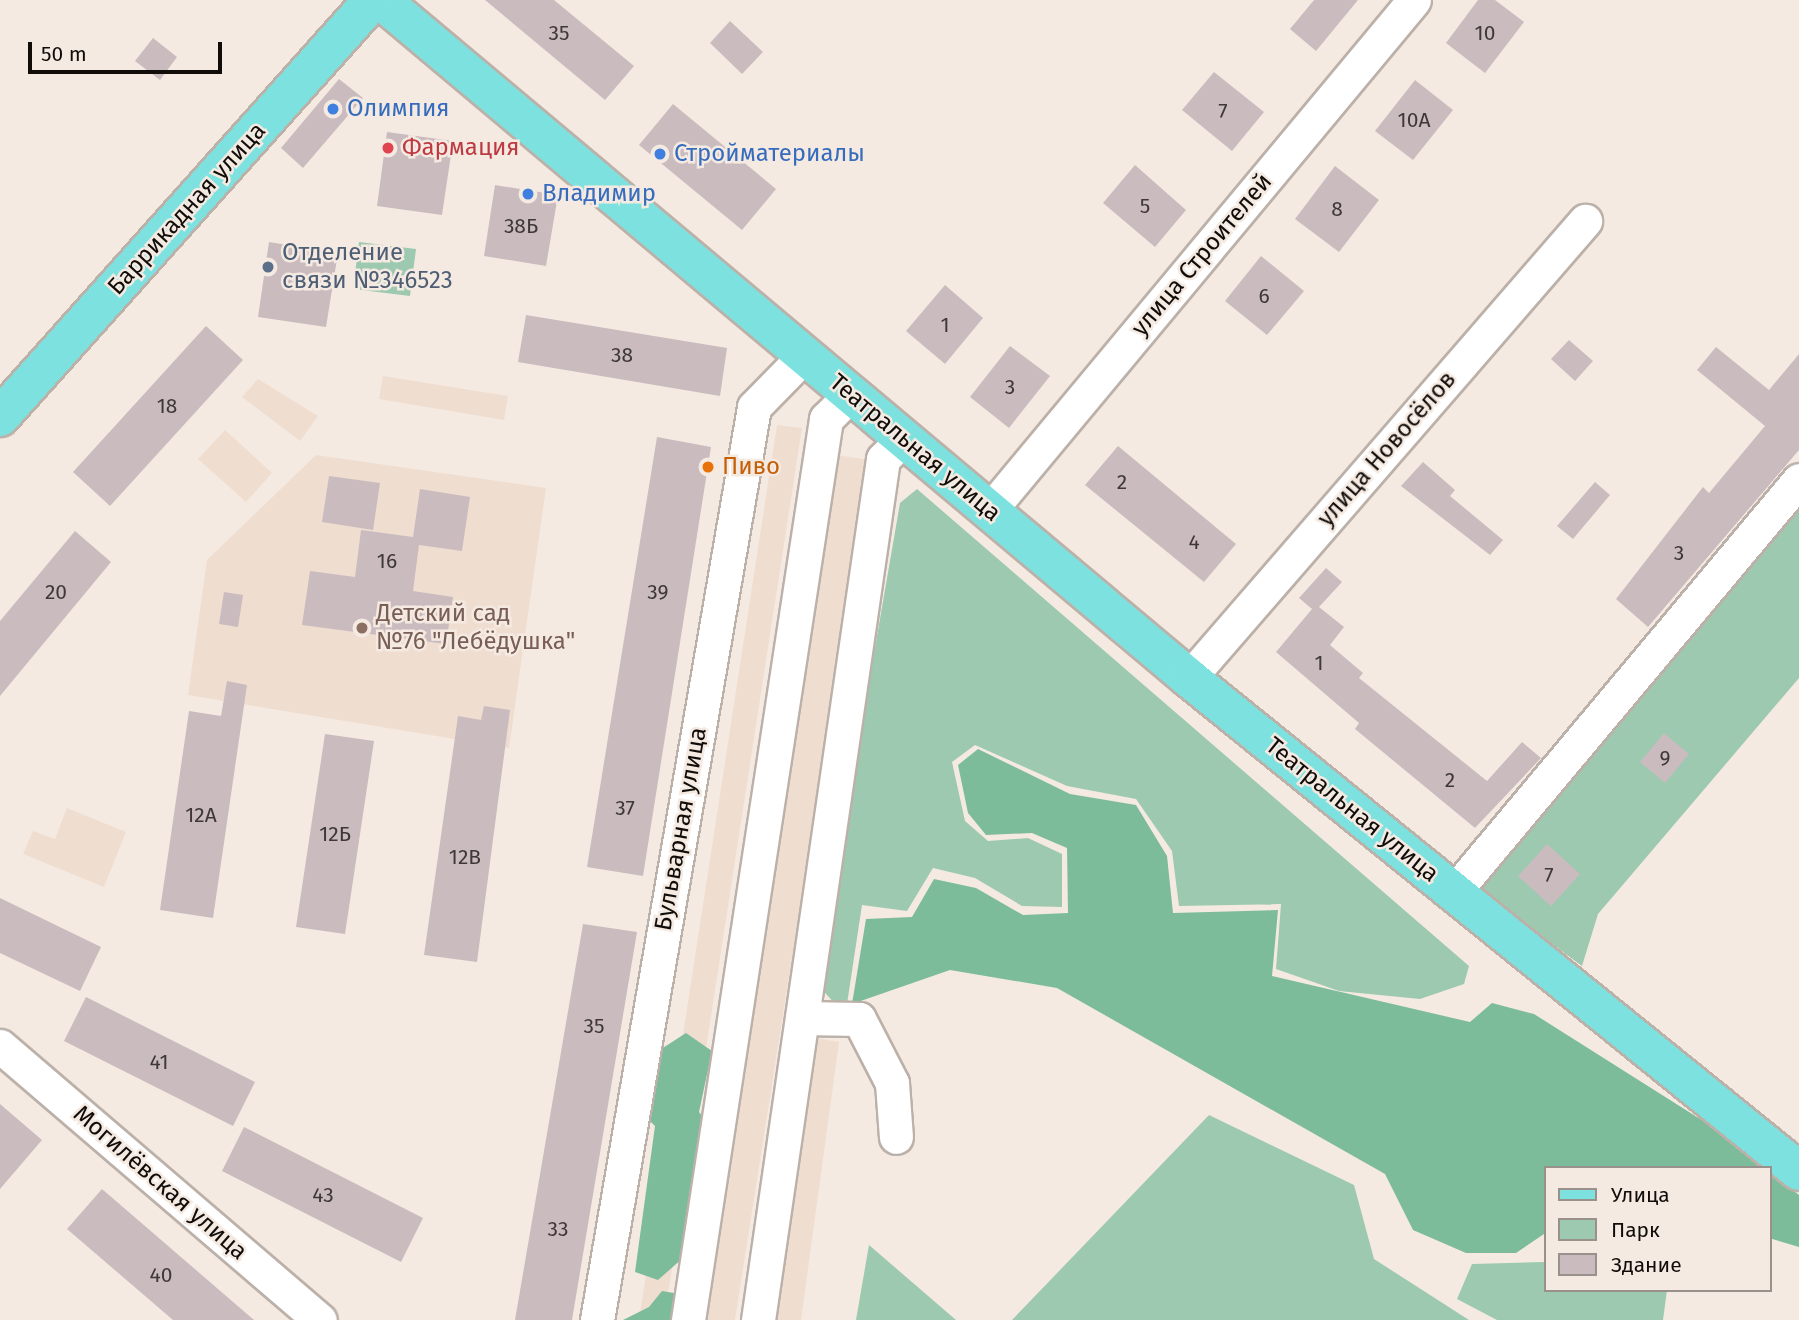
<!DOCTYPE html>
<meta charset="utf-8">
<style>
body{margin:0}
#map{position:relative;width:1799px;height:1320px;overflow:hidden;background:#f5eae1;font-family:"Fira Sans",sans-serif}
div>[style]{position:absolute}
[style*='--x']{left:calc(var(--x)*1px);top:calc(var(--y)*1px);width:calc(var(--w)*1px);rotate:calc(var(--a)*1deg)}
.built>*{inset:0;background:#efddd0}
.green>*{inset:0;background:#9dc9b0}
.forest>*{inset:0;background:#7dbc9a}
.building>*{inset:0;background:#cabbbf}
.roads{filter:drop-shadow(2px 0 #bcb1a9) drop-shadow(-2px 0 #bcb1a9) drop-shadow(0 2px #bcb1a9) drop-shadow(0 -2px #bcb1a9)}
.minor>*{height:33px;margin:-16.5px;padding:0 16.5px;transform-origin:16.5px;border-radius:16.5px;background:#fff}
.major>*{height:38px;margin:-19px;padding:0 19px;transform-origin:19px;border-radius:19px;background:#7de2df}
.dots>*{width:19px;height:19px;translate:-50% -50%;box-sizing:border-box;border:4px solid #f5eae1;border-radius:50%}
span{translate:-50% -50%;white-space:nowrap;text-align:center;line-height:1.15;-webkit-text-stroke:5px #f5eae1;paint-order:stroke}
.number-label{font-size:21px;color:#3e3836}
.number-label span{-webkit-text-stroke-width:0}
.shop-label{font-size:24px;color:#366cbe}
.left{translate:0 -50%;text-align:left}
.health-label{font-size:24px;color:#be3a42}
.street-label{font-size:24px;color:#100c09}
.service-label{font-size:24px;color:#4e5e75}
.food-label{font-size:24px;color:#c56008}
.education-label{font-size:24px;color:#785e54}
.legend{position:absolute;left:1544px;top:1166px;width:228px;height:126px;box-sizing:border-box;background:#f5eae1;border:2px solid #99918b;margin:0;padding:9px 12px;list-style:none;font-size:21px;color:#100c09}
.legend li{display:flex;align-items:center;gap:14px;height:35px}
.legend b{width:35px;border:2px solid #99918b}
.scale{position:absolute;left:28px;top:42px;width:194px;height:32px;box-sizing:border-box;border:4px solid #100c09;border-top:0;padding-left:9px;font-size:21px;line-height:24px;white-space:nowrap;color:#100c09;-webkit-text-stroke:5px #f5eae1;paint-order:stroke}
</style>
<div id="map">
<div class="built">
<i style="clip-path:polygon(383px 376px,508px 396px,504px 420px,379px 399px)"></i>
<i style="clip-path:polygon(258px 379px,318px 416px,300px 441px,242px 397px)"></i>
<i style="clip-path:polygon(777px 425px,802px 428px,664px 1320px,639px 1320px)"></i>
<i style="clip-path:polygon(225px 430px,272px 473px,246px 502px,198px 459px)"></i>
<i style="clip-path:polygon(316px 455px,546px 488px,509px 748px,188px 695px,207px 560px)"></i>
<i style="clip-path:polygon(837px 455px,870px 460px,735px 1320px,703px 1320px)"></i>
<i style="clip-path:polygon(67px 808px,126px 832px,104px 887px,23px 854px,33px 831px,55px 839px)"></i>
<i style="clip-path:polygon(816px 1038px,839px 1042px,801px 1320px,775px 1320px)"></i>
</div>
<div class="green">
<i style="clip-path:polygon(359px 242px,416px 249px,410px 296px,353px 289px)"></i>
<i style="clip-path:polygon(917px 489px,1469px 966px,1464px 984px,1420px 999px,1339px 991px,1276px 969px,1281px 904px,1179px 906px,1172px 851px,1136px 799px,1067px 786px,975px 745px,952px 762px,965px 821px,988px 841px,1028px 838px,1062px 854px,1062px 907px,1022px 906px,975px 878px,933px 868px,907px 911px,862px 905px,847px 1004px,837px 1006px,817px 984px,900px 503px)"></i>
<i style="clip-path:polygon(1799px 502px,1799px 678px,1598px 914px,1582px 966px,1473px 885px)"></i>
<i style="clip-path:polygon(1209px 1115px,1354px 1185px,1374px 1259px,1469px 1320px,1012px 1320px)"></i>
<i style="clip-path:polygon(869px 1245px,956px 1320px,856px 1320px)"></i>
<i style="clip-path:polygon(1545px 1262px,1545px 1290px,1667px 1290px,1663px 1320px,1497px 1320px,1457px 1299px,1472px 1264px)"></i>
</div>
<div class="forest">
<i style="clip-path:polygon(978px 749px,1070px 794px,1136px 805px,1167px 856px,1173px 913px,1278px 910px,1272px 976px,1470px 1022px,1492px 1003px,1534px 1014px,1708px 1124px,1764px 1168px,1545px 1168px,1544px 1234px,1516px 1253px,1466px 1253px,1413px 1230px,1385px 1174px,1057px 988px,950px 970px,852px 1004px,866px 919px,912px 917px,934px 879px,976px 888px,1023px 915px,1068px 913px,1067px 848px,1032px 833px,986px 835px,968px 813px,958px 765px)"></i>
<i style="clip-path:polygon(686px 1033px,712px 1051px,699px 1112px,721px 1141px,692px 1250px,658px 1280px,635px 1272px,655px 1126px,649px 1120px,652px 1055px)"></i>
<i style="clip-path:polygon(1769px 1172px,1799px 1195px,1799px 1247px,1769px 1238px)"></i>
<i style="clip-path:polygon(662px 1291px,686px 1295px,670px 1320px,623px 1320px,649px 1307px)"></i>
</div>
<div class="building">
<i style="clip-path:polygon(485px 0,554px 0,634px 66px,605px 100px)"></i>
<i style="clip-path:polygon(1314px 0,1358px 0,1316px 51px,1290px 29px)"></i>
<i style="clip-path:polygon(1478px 0,1495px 0,1524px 22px,1485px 73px,1446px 43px)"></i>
<i style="clip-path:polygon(730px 21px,763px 52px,742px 74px,710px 43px)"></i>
<i style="clip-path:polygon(153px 38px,177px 57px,160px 80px,135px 61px)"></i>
<i style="clip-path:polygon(1214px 72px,1264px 112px,1232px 151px,1182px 110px)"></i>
<i style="clip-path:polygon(339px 79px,363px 98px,303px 168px,281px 148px)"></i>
<i style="clip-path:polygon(1415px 80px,1453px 110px,1413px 160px,1375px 131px)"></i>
<i style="clip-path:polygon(673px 104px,776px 189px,742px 230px,639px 145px)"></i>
<i style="clip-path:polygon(387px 132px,453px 141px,442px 215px,377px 206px)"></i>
<i style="clip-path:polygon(1135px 165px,1186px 210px,1155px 247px,1103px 203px)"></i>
<i style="clip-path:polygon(1335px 166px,1379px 200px,1339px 252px,1295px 219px)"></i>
<i style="clip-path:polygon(495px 185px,558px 195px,546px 266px,484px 256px)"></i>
<i style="clip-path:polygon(269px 242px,338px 253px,326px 327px,258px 317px)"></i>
<i style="clip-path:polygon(1261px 256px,1304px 291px,1267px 335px,1225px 301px)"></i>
<i style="clip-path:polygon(945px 285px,983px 318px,945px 364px,906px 331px)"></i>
<i style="clip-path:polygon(526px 315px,727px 348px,720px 396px,518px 362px)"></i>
<i style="clip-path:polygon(206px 326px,243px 360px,110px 506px,73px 472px)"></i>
<i style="clip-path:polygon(1569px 340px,1593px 361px,1575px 381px,1551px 359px)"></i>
<i style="clip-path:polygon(1010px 346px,1050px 376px,1009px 428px,970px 397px)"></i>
<i style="clip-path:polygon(1716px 347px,1769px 390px,1799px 354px,1799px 450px,1648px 627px,1616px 599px,1703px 487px,1709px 493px,1765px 426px,1697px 370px)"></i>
<i style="clip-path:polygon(657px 437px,711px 447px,643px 876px,587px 867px)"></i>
<i style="clip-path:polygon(1118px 446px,1236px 544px,1204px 582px,1085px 485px)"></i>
<i style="clip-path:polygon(1423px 462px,1455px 490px,1450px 496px,1503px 540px,1490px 555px,1401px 486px)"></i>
<i style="clip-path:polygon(329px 476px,380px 483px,373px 530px,322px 522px)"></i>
<i style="clip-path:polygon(1595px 482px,1610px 495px,1573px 539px,1557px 526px)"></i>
<i style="clip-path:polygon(420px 489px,470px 497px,462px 551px,419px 545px,413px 591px,453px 597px,446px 644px,302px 625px,310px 571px,355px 577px,361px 530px,413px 537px)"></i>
<i style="clip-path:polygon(75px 531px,111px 562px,0 696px,0 621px)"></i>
<i style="clip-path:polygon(1326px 568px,1342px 582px,1319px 607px,1344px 627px,1330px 645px,1363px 673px,1359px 678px,1487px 781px,1522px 742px,1541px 758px,1475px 828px,1355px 729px,1359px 723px,1276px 652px,1312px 609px,1299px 598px)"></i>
<i style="clip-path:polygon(224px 592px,243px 595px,238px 627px,219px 624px)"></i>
<i style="clip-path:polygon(227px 681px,247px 685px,213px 918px,160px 910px,189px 711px,221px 716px)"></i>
<i style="clip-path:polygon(484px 706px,510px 710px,477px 962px,424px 955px,458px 716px,481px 720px)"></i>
<i style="clip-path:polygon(1664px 733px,1689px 754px,1665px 783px,1640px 762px)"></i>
<i style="clip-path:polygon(325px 734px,374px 741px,345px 934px,296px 927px)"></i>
<i style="clip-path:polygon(1547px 844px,1580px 874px,1551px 906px,1518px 876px)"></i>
<i style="clip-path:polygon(0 898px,101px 947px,80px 991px,0 953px)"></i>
<i style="clip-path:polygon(583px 924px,637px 932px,572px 1320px,515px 1320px)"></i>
<i style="clip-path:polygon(86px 997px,255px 1082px,233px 1126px,64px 1041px)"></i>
<i style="clip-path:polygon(0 1104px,42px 1140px,0 1189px)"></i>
<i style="clip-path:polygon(244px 1127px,423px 1218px,401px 1262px,222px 1171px)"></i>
<i style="clip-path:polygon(102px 1189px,254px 1320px,173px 1320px,67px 1229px)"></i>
</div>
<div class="roads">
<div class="minor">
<i style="--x:990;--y:510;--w:663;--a:-50.26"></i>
<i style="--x:1189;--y:678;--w:605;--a:-49.09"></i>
<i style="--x:1454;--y:892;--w:537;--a:-50.06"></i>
<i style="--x:802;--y:1018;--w:57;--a:1"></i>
<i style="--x:859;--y:1019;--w:72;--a:62.7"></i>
<i style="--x:892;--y:1083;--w:54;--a:85.8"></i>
<i style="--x:0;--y:1046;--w:421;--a:40.6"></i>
<i style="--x:597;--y:1320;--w:926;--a:-80.24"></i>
<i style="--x:754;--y:407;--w:70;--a:-45.6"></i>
<i style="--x:688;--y:1320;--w:912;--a:-81.29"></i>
<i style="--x:826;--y:419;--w:35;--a:-45"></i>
<i style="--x:758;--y:1320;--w:870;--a:-81.74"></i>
<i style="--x:883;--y:459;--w:30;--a:-45"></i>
</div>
<div class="major">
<i style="--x:381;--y:0;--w:1055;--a:40"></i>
<i style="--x:1189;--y:678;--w:784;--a:38.95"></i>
<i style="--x:0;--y:417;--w:559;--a:-48.19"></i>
</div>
</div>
<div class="dots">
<i style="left:333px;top:109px;background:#3f7fe0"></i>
<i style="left:388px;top:148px;background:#e0444e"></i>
<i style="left:660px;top:154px;background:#3f7fe0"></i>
<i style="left:528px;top:194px;background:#3f7fe0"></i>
<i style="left:268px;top:267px;background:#5c6f8a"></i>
<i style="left:708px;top:467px;background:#e8710a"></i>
<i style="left:362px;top:628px;background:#8d6e63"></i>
</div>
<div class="number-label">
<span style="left:559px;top:33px">35</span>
<span style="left:1485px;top:33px">10</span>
<span style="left:1223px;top:111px">7</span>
<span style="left:1414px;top:120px">10А</span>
<span style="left:1145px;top:206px">5</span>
<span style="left:1337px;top:209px">8</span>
<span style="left:521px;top:226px">38Б</span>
<span style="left:1264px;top:296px">6</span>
<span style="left:945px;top:325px">1</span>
<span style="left:622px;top:355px">38</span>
<span style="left:1010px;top:387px">3</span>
<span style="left:167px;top:406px">18</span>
<span style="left:1122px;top:482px">2</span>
<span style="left:1194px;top:542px">4</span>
<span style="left:1679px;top:553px">3</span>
<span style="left:387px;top:561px">16</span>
<span style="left:56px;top:592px">20</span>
<span style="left:658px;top:592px">39</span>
<span style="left:1319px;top:663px">1</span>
<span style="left:1665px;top:758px">9</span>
<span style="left:1450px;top:780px">2</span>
<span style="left:625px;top:808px">37</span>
<span style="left:201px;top:815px">12А</span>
<span style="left:335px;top:834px">12Б</span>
<span style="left:465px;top:857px">12В</span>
<span style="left:1549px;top:875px">7</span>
<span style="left:594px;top:1026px">35</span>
<span style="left:159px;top:1062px">41</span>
<span style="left:323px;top:1195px">43</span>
<span style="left:558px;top:1229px">33</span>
<span style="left:161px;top:1275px">40</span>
</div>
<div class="shop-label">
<span class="left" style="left:347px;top:109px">Олимпия</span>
<span class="left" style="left:674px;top:154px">Стройматериалы</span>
<span class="left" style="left:542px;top:194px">Владимир</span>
</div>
<div class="health-label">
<span class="left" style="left:402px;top:148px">Фармация</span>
</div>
<div class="street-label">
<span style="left:187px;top:209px;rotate:-48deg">Баррикадная улица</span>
<span style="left:1202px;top:255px;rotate:-50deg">улица Строителей</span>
<span style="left:915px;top:448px;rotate:40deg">Театральная улица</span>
<span style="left:1387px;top:449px;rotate:-49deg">улица Новосёлов</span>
<span style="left:1352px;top:810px;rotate:39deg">Театральная улица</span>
<span style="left:681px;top:829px;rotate:-80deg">Бульварная улица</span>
<span style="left:160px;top:1183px;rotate:41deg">Могилёвская улица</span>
</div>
<div class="service-label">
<span class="left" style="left:282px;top:267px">Отделение<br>связи №346523</span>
</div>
<div class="food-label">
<span class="left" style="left:722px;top:467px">Пиво</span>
</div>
<div class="education-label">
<span class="left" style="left:376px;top:628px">Детский сад<br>№76 "Лебёдушка"</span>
</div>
<ul class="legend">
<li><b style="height:9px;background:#7de2df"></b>Улица</li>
<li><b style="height:19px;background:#9dc9b0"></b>Парк</li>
<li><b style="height:19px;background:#cabbbf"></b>Здание</li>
</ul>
<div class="scale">50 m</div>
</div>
